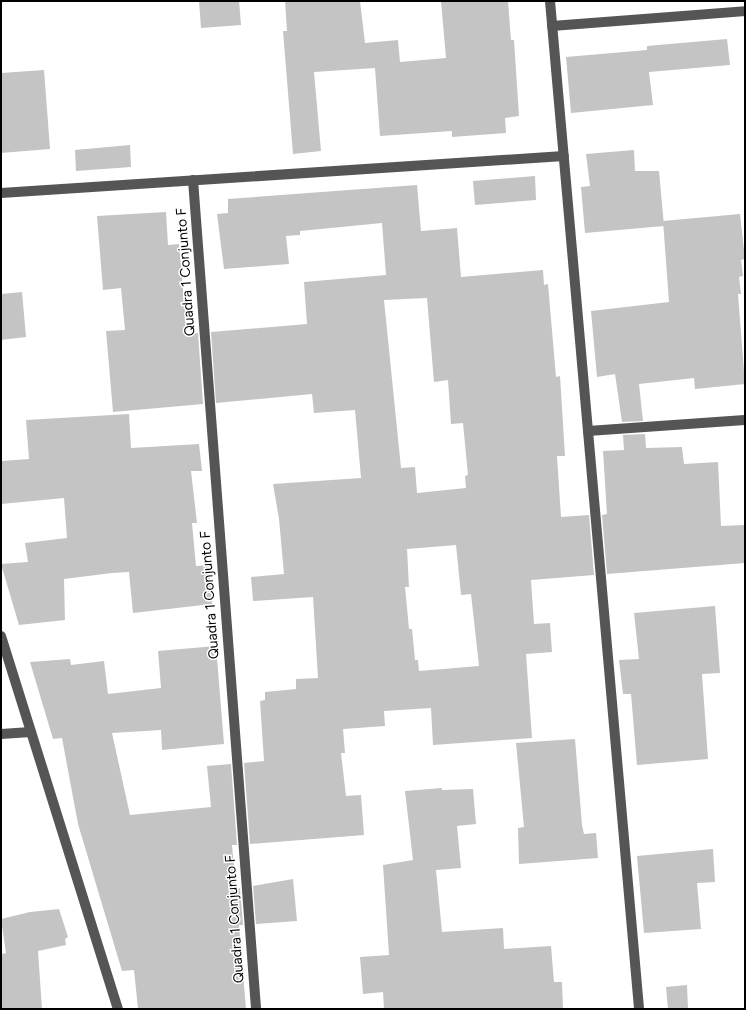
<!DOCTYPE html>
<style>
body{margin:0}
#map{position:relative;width:746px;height:1010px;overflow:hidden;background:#fff;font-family:Figtree,sans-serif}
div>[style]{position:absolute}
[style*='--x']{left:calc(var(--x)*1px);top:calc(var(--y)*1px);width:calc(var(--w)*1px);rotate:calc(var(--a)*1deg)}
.building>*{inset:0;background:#c4c4c4}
.minor>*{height:10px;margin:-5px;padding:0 5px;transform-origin:5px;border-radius:5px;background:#555}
span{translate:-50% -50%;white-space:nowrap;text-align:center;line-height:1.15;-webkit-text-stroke:3px #fff;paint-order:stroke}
.street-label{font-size:14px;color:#000}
.frame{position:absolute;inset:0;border:2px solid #000;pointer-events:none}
</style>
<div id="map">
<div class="building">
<i style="clip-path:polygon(199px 1px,239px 1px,241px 25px,201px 28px)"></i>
<i style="clip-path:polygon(285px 1px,360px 1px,365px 43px,398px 40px,400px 62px,446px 58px,441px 1px,508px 1px,511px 40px,514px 40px,519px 116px,505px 118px,506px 133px,452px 137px,452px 131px,380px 136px,375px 68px,314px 72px,321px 151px,293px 154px,283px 31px,287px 31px)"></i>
<i style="clip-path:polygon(727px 39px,730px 65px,649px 72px,653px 105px,571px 113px,566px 57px,647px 50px,647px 46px)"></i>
<i style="clip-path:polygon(44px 70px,50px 149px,1px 153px,1px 73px)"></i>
<i style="clip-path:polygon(130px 145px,131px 167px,76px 171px,75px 150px)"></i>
<i style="clip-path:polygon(634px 150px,635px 171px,659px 171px,664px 226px,585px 233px,581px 187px,590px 186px,586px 154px)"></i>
<i style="clip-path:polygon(535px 176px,536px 200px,475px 205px,473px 181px)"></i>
<i style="clip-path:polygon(evenodd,417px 185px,421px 231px,457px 228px,461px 277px,543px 270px,544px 285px,548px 284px,556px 377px,560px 376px,565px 456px,557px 456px,561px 517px,589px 515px,594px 575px,531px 580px,534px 624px,550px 623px,552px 652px,526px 654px,532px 738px,433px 745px,431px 708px,384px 711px,385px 726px,343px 729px,345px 753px,341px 753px,346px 796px,361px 795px,364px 835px,250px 844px,244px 763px,264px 761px,260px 701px,265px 700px,265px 692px,296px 689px,296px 679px,318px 678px,313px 597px,253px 601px,251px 577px,284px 574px,279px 519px,273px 484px,361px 478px,355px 410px,314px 413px,312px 394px,216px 403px,211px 332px,307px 324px,304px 282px,386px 275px,382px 223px,300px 231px,300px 235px,286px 236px,289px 264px,224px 269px,217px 214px,228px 213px,228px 199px,417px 185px,427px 298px,434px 382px,448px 380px,451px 424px,463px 423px,468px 475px,465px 476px,466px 488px,417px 493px,415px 467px,401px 468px,384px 300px,427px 298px,417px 185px,456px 545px,461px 595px,471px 594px,479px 666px,419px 671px,418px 660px,415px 660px,412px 629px,409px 629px,405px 587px,409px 587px,407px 549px,456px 545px)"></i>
<i style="clip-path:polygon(166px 212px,168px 245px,179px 244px,187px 334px,198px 333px,203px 404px,113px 412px,106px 331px,125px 330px,121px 288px,103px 290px,97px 216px)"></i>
<i style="clip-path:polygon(740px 214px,745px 259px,741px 260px,743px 276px,739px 277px,741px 294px,738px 294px,745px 384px,695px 389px,694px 378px,639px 384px,643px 421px,622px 422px,615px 374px,597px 377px,591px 311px,669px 302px,663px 221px)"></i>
<i style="clip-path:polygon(22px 292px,26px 337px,1px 340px,1px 294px)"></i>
<i style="clip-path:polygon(129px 414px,131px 448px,199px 444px,202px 471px,191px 471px,197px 523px,192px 523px,196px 566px,209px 565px,212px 604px,133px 613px,129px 572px,112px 573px,64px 579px,65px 620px,19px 625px,1px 564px,28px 562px,25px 543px,67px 538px,64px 498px,1px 504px,1px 461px,29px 459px,26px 420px)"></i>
<i style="clip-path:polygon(645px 434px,646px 448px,682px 447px,684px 464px,718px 462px,721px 526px,745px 525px,745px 563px,607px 574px,602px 515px,607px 514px,603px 451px,624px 450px,623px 435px)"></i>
<i style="clip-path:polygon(715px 606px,720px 673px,702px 674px,708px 759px,637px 765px,631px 694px,623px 694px,619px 660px,639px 659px,634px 613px)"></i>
<i style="clip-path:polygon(216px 646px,224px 744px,162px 750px,161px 730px,112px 733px,130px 815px,211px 807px,207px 766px,231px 764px,237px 845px,232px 845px,236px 889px,240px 888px,243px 925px,239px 925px,246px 1009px,138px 1009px,134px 970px,122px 971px,78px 824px,62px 738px,53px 739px,30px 662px,70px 659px,71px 665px,104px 661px,108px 694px,161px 688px,158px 651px)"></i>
<i style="clip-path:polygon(575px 739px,582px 825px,584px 834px,596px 833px,598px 858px,519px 864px,518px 828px,524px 827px,516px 743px)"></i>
<i style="clip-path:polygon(442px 788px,442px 790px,473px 789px,476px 824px,457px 826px,461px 868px,436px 870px,442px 932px,503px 928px,504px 949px,551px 946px,554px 982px,562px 982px,563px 1009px,384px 1009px,383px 992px,363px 994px,360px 957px,389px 955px,383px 865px,413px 860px,405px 791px)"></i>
<i style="clip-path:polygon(713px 849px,715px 882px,697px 883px,701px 929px,644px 933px,637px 856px)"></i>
<i style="clip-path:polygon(293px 879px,297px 921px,256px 924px,253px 886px)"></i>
<i style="clip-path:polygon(59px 909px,68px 937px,65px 939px,66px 945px,38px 951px,42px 1009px,1px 1009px,1px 954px,6px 953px,1px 919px,30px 912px)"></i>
<i style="clip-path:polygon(687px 985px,688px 1009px,668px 1009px,666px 987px)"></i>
</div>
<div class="minor">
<i style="--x:550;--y:1;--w:1012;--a:84.95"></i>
<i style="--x:552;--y:26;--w:194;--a:-4.4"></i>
<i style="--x:193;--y:180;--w:831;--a:85.65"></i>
<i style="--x:1;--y:193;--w:564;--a:-3.76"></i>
<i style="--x:588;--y:431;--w:157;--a:-4"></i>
<i style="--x:1;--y:636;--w:391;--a:72.6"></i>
<i style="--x:1;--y:734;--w:30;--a:-4"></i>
</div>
<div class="street-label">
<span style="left:186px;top:272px;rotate:-94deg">Quadra 1 Conjunto F</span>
<span style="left:210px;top:595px;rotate:-94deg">Quadra 1 Conjunto F</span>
<span style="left:235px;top:919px;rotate:-94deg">Quadra 1 Conjunto F</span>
</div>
<div class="frame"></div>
</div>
